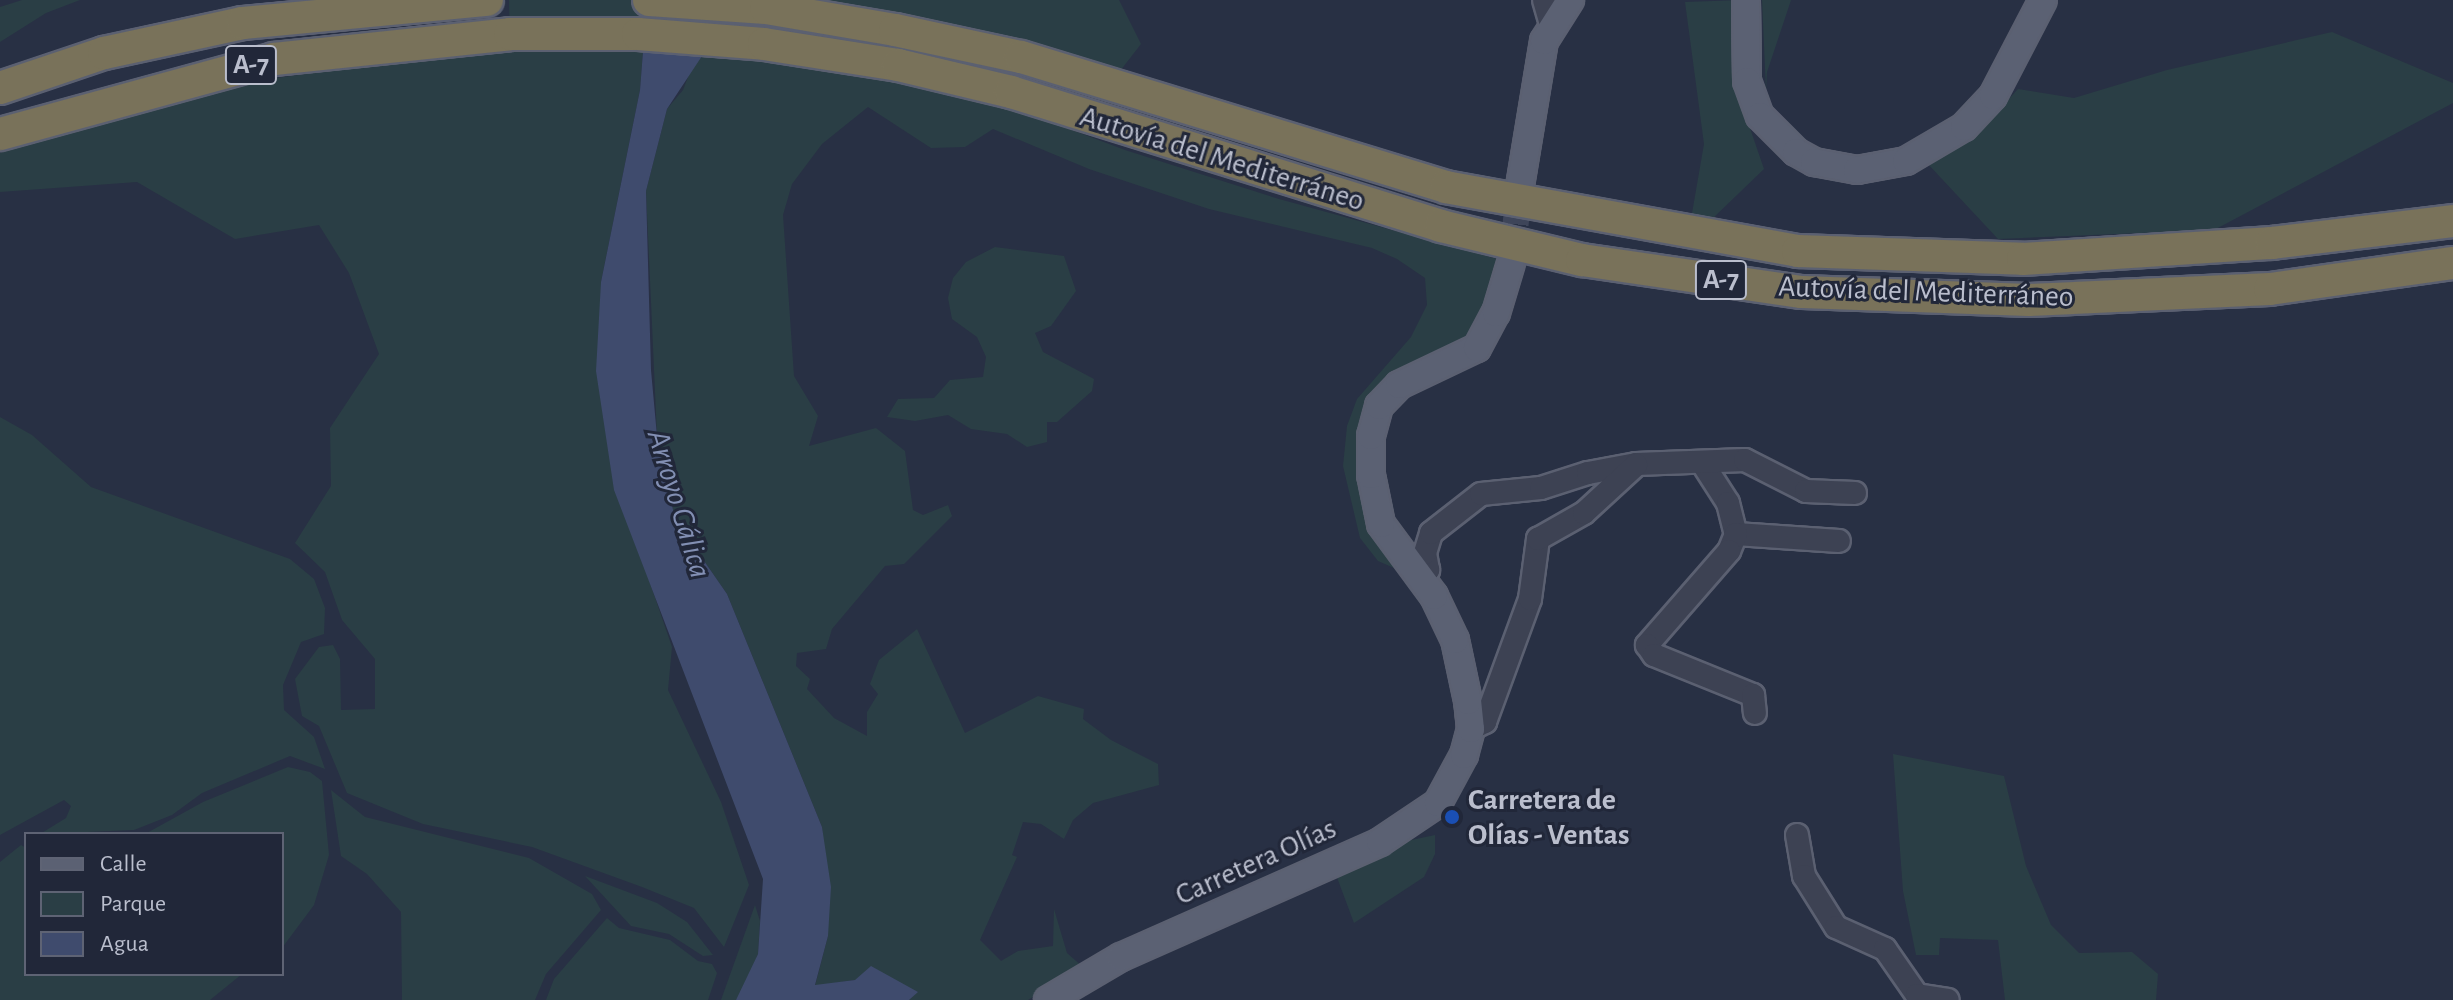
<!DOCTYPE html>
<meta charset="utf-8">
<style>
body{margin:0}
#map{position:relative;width:2453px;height:1000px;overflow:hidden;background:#283044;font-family:"Alegreya Sans",sans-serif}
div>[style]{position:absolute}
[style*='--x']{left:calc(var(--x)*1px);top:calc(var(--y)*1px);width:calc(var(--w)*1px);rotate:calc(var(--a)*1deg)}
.green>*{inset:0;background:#2a3e45}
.water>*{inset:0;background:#3f4b6d}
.major-tunnel>*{height:26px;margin-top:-13px;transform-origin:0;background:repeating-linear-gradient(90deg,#3e4559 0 26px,transparent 0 39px)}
.roads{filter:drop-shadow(2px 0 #5b6071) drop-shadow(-2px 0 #5b6071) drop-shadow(0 2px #5b6071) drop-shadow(0 -2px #5b6071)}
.minor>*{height:22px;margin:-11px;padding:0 11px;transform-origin:11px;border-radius:11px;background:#3d4253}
.major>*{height:26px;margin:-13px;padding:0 13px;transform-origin:13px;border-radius:13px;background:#5b6173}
.highway>*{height:32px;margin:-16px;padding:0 16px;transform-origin:16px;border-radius:16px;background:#79725a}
.dots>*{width:22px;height:22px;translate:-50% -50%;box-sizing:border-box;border:4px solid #212739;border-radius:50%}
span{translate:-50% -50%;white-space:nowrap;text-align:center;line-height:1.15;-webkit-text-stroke:6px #212739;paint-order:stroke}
.shield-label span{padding:2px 6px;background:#212739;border:2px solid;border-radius:6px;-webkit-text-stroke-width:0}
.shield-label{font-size:28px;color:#babecd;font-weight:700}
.street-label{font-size:30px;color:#babecd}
.poi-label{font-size:30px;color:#babecd;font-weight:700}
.left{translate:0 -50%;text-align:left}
.water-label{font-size:32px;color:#828fb3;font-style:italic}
.legend{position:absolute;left:24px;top:832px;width:260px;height:144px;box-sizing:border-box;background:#212739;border:2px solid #5e6374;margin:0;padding:10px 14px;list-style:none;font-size:24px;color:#babecd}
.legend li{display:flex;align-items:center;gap:16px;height:40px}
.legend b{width:40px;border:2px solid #5e6374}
</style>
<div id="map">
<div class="green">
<i style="clip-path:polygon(22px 0,80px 0,46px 13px,0 42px,0 7px)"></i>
<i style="clip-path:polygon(509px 0,647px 0,640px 90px,601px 282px,648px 577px,672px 647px,668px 690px,721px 802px,749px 885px,724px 947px,694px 908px,642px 887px,532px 847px,423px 824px,347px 793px,319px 726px,302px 716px,295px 679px,319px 647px,333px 645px,340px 659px,341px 710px,375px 709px,375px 659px,342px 620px,325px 572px,295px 543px,331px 486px,330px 428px,379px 354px,349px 273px,319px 225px,235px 239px,137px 182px,0 192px,0 153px,97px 120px,269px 79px,510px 46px)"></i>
<i style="clip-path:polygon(718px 0,1119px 0,1141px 44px,1120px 71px,1024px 45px,1008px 106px,1125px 150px,1279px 199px,1523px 266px,1521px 277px,1496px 274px,1491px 299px,1469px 341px,1365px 415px,1398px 566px,1394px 568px,1378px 561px,1360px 538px,1343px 466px,1347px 426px,1357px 399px,1411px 337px,1427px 305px,1425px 278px,1397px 259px,1372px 248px,1209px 209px,1089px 169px,993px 129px,965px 147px,931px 148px,868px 107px,822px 144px,792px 184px,783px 215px,794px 376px,818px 416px,809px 446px,876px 428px,905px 451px,913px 510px,923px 515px,948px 505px,952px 516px,904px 564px,885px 566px,832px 629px,826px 649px,797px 653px,796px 666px,810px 679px,807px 689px,834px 718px,867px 736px,867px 712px,878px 694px,870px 684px,879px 660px,917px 629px,965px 733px,1038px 696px,1084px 709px,1083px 719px,1111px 740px,1158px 764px,1159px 785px,1093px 803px,1073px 820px,1064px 839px,1041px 824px,1023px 822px,1012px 855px,1017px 857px,980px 940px,1001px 961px,1018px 951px,1053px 946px,1054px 909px,1067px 953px,1083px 967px,1028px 1000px,909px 1000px,917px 992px,855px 980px,815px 986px,828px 936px,822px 827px,727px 594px,675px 519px,657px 436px,646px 191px,667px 109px,683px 90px)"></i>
<i style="clip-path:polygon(1741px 0,1740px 99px,1764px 169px,1710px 221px,1691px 219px,1704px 144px,1685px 2px)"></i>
<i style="clip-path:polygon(1762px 0,1791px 0,1767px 72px,1766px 91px)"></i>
<i style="clip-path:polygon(2332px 32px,2453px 83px,2453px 103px,2214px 230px,1998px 239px,1927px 163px,1970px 141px,2018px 89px,2074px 98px,2167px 70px)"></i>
<i style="clip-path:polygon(995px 247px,1064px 256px,1076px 291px,1051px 326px,1035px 333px,1043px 352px,1094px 379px,1092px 391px,1057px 422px,1047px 422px,1047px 442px,1027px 447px,1007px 434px,971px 429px,948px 415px,915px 421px,887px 417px,898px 399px,934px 398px,950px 380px,983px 377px,986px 357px,977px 337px,952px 319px,948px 298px,953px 278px,966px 262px)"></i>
<i style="clip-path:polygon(0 417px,32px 435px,91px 487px,290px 559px,314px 579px,325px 608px,324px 634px,301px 642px,283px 685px,284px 710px,314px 737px,325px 769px,290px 756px,202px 793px,172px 815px,134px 830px,40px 834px,66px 818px,71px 806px,64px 800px,0 835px)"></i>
<i style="clip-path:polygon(1893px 754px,2004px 776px,2026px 866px,2051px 925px,2079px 953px,2132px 952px,2158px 974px,2156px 1000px,2005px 1000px,1998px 940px,1940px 938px,1939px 955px,1916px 955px,1903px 891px)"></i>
<i style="clip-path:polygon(288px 767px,310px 772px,322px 781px,329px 855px,314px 905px,282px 948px,282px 834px,145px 834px,203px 802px)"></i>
<i style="clip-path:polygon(331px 790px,365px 817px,529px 858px,592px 894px,601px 910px,546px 974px,535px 1000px,402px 1000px,401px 912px,367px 874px,341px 856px)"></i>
<i style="clip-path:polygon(1435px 835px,1435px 854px,1424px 877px,1354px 923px,1335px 872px,1402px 842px)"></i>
<i style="clip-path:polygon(21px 845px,26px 848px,26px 974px,242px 974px,210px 1000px,0 1000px,0 862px)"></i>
<i style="clip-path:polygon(585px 876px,657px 903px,687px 922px,713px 955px,703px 956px,669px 934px,631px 926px)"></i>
<i style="clip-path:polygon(755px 905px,760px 921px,758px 954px,744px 991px,736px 1000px,721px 1000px)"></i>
<i style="clip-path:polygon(607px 918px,619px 928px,670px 940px,698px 961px,712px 964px,717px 973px,708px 1000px,546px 1000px,554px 979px)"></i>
</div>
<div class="water">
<i style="clip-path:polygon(647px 0,718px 0,702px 56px,667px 109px,646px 191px,651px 370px,657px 436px,675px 519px,727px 594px,822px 827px,831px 887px,828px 936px,815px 985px,855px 980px,871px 966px,918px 992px,909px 1000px,736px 1000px,758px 954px,763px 879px,614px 490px,596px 371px,601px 282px,640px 90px)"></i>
</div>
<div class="major-tunnel">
<i style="--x:1511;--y:263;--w:78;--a:-83.3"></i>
</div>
<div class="roads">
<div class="minor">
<i style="--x:1544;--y:0;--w:26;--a:74"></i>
<i style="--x:1703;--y:464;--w:46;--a:57.3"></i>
<i style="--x:1728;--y:503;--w:32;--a:76"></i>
<i style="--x:1736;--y:534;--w:103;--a:3.9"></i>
<i style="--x:1736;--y:534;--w:18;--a:112"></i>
<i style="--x:1729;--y:551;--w:125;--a:131.1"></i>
<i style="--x:1647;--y:645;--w:12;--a:55"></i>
<i style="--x:1654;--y:655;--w:107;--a:22"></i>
<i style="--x:1753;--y:695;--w:18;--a:84"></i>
<i style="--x:1420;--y:577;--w:11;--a:-41"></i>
<i style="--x:1428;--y:570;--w:17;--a:-100"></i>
<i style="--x:1425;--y:553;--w:21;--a:-73"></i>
<i style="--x:1431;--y:533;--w:63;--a:-38"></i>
<i style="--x:1481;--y:494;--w:60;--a:-5.7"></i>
<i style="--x:1541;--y:488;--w:49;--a:-17.7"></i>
<i style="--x:1588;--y:473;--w:49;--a:-10.6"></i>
<i style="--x:1636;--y:464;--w:109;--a:-2.1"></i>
<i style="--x:1745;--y:460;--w:68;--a:26.9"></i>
<i style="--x:1806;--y:491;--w:49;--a:2.3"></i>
<i style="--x:1471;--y:729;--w:16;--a:-27"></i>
<i style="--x:1485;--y:722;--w:131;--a:-69.9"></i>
<i style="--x:1530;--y:599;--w:61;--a:-82.4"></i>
<i style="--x:1538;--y:539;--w:53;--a:-29.5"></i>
<i style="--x:1584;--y:513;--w:71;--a:-42.7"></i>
<i style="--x:1797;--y:835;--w:42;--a:80.3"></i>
<i style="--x:1804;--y:876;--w:60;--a:57.9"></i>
<i style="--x:1836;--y:927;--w:54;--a:24.2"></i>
<i style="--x:1885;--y:949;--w:56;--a:55.2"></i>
<i style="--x:1917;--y:995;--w:31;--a:9"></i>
</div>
<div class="major">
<i style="--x:1746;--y:0;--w:81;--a:89.3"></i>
<i style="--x:1747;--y:81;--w:37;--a:70"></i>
<i style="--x:1760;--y:116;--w:51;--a:45"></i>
<i style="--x:1796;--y:152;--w:21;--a:29"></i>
<i style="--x:1814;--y:162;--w:44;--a:10.5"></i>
<i style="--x:1857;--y:170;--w:50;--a:-10.4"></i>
<i style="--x:1906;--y:161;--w:67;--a:-30.4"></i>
<i style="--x:1964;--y:127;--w:42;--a:-46.9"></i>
<i style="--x:1993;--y:96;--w:108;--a:-62.5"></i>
<i style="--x:1520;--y:186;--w:147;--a:-80.6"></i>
<i style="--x:1544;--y:41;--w:49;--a:-57.6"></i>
<i style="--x:1048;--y:1000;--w:85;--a:-30.5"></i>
<i style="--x:1121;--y:957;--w:283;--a:-23.9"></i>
<i style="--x:1380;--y:842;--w:70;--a:-33.9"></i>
<i style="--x:1438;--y:803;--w:55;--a:-61.6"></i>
<i style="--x:1464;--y:755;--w:27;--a:-75"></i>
<i style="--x:1471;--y:729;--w:28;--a:-96"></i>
<i style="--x:1468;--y:701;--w:62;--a:-102"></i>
<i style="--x:1455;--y:640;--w:49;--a:-115.5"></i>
<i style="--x:1434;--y:596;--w:89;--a:-126.4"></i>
<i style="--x:1381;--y:524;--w:50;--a:-101.5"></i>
<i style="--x:1371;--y:475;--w:39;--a:-90"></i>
<i style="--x:1371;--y:436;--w:31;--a:-75"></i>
<i style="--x:1379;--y:406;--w:29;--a:-46"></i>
<i style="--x:1399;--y:385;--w:86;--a:-25.4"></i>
<i style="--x:1477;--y:348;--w:40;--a:-62"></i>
<i style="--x:1496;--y:313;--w:52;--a:-73.3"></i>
</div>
<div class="highway">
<i style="--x:649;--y:0;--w:117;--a:3.9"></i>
<i style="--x:766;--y:8;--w:131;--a:9.7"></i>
<i style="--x:895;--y:30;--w:129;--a:12.1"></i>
<i style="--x:1021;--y:57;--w:444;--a:17"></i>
<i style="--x:1446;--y:187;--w:358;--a:10.3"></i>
<i style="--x:1798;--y:251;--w:225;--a:2"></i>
<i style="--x:2023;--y:259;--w:250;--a:-3.7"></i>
<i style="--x:2272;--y:243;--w:182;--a:-6.9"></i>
<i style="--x:0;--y:88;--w:110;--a:-18.6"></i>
<i style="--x:104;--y:53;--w:142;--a:-12.2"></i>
<i style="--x:243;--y:23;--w:245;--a:-5.4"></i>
<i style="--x:0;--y:134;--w:284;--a:-15.3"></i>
<i style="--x:274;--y:59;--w:237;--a:-6"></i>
<i style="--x:510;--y:34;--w:128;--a:0"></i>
<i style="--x:638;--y:34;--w:126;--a:4.5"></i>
<i style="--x:764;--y:44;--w:136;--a:8.9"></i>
<i style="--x:898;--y:65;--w:116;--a:13.4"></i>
<i style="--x:1011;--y:92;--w:450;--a:17.3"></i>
<i style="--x:1441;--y:226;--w:145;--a:13.6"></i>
<i style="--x:1582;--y:260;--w:222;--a:8.3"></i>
<i style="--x:1802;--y:292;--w:227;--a:2"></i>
<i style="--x:2029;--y:300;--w:241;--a:-2.6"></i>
<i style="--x:2270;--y:289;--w:185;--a:-8.1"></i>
</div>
</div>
<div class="dots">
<i style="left:1452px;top:817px;background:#1a4fb4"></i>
</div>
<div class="shield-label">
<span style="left:251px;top:65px">A-7</span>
<span style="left:1721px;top:280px">A-7</span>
</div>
<div class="street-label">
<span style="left:1222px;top:159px;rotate:17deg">Autovía del Mediterráneo</span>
<span style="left:1926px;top:292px;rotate:2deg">Autovía del Mediterráneo</span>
<span style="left:1256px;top:862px;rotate:-24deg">Carretera Olías</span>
</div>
<div class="poi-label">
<span class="left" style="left:1468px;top:817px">Carretera de<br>Olías - Ventas</span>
</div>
<div class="water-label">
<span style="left:679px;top:504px;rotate:73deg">Arroyo Gálica</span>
</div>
<ul class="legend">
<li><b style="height:10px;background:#5b6173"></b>Calle</li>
<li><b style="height:22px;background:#2a3e45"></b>Parque</li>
<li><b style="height:22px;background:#3f4b6d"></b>Agua</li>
</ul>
</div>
